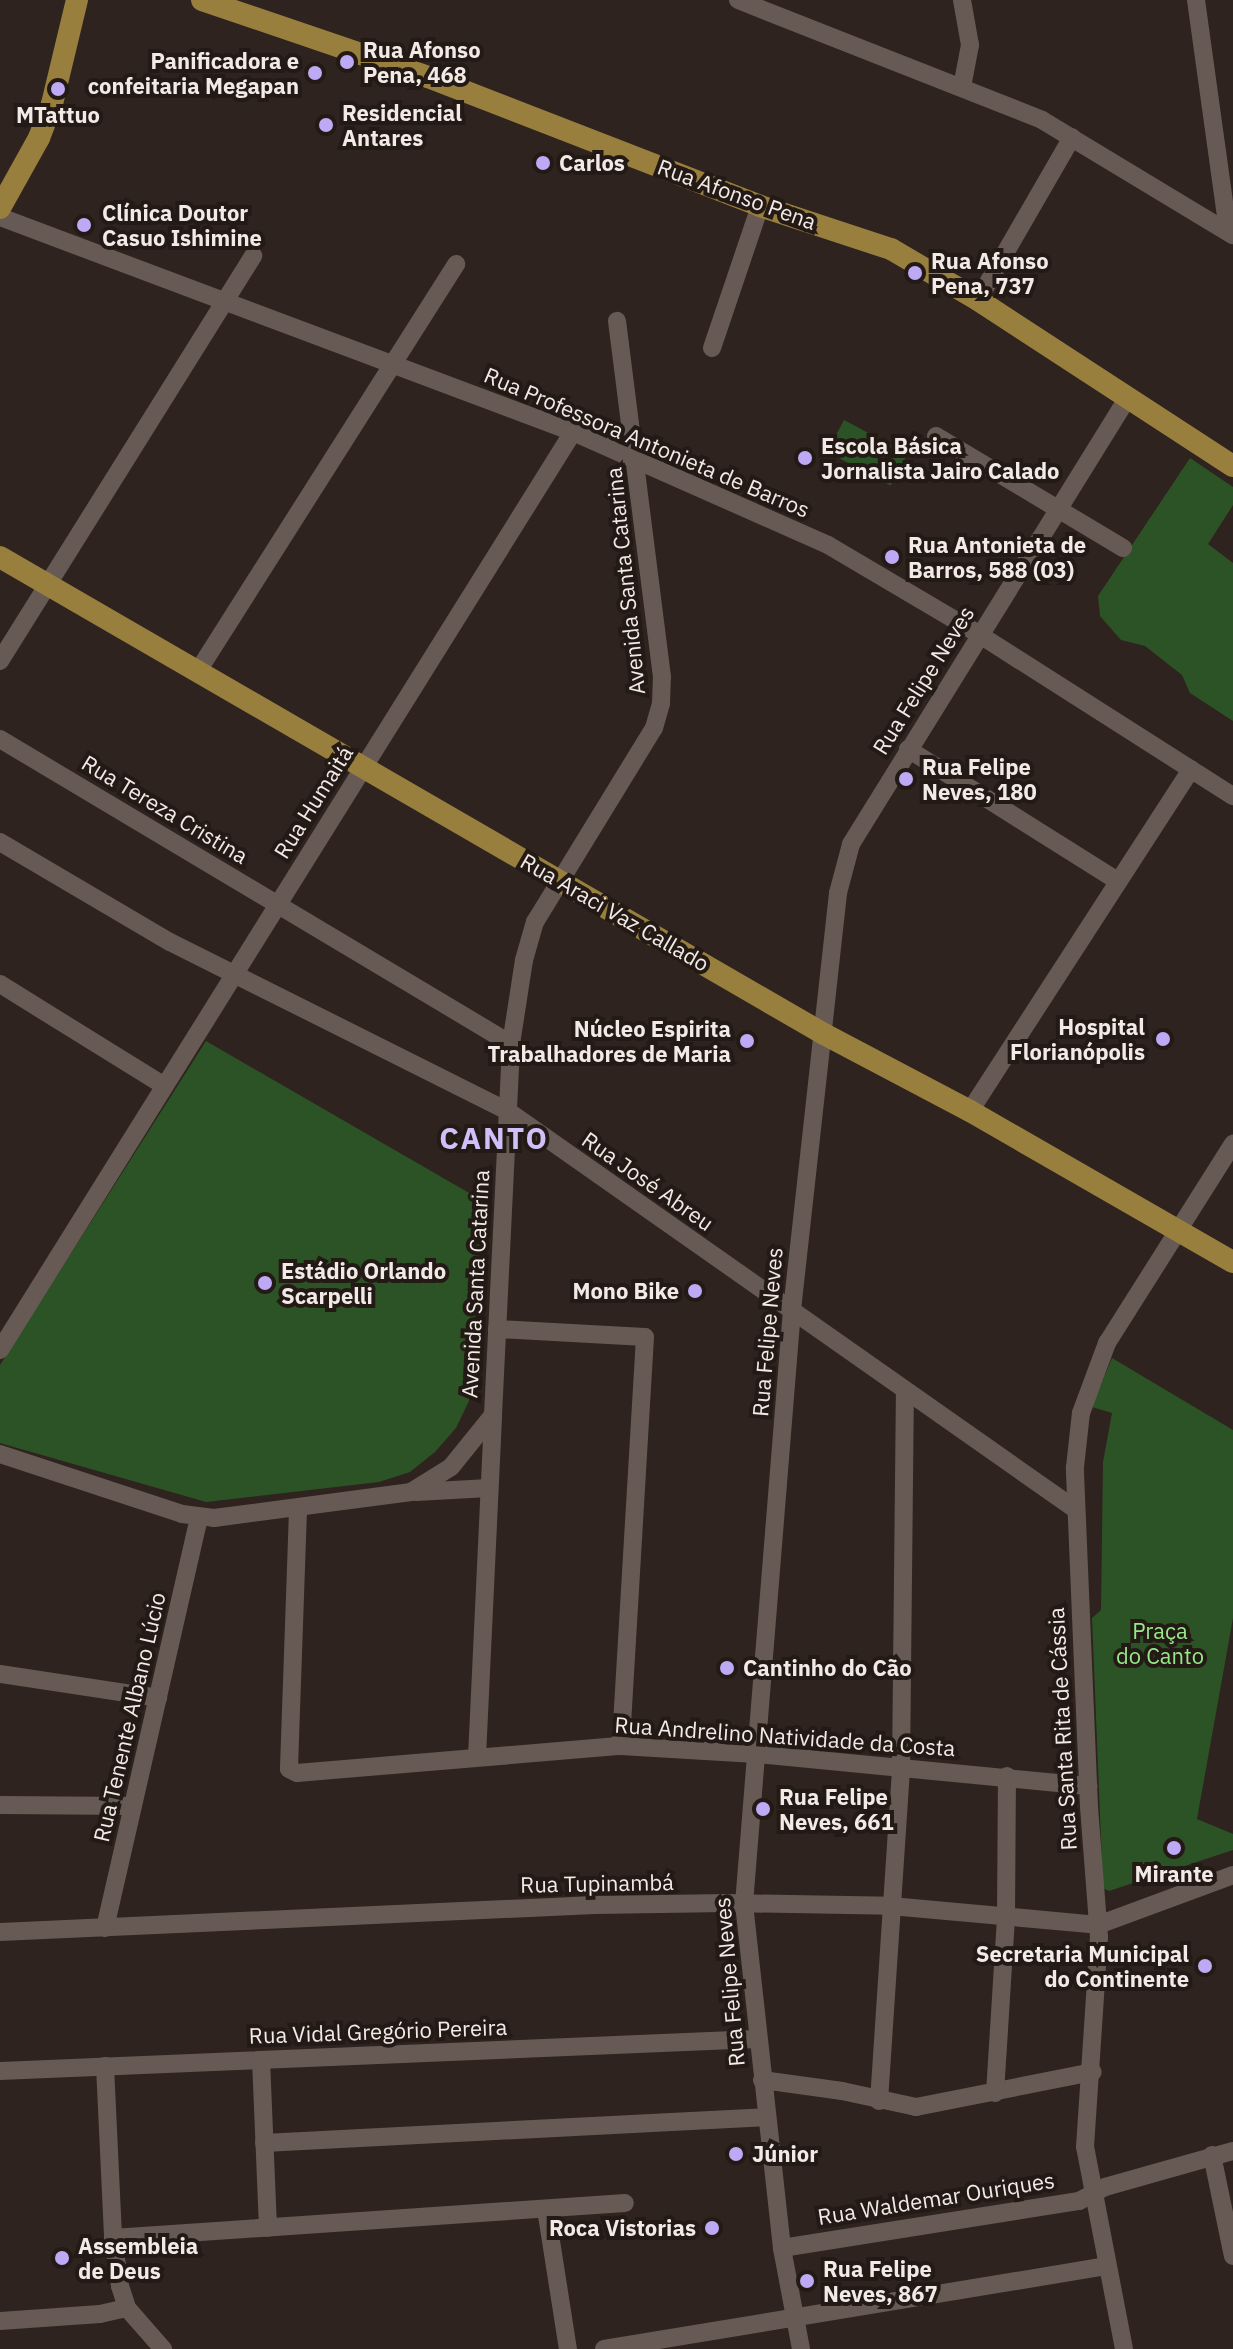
<!DOCTYPE html>
<meta charset="utf-8">
<style>
body{margin:0}
#map{position:relative;width:1233px;height:2349px;overflow:hidden;background:#2e231e;font-family:"IBM Plex Sans",sans-serif}
div>[style]{position:absolute}
.green>*{inset:0;background:#2c5325;transform-origin:0 0}
.minor>*{height:18px;margin:-9px;padding:0 9px;transform-origin:9px;border-radius:9px;background:#675a54}
.major>*{height:22px;margin:-11px;padding:0 11px;transform-origin:11px;border-radius:11px;background:#997f3e}
.dots>*{width:22px;height:22px;translate:-50% -50%;box-sizing:border-box;border:4px solid #241a15;border-radius:50%}
span{translate:-50% -50%;white-space:nowrap;text-align:center;line-height:1.15;-webkit-text-stroke:8px #241a15;paint-order:stroke}
.poi-label{font-size:22px;color:#f2eae7;font-weight:700}
.left{translate:0 -50%;text-align:left}
.right{translate:-100% -50%;text-align:right}
.street-label{font-size:22px;color:#f2eae7}
.park-label{font-size:22px;color:#96e988}
.district-label{font-size:30px;color:#cfc0f9;font-weight:700;letter-spacing:2px}
</style>
<div id="map">
<div class="green">
<div style="left:844px;top:420px;width:72px;height:36px;rotate:28deg"></div>
<div style="clip-path:polygon(1190px 458px,1233px 487px,1233px 505px,1208px 544px,1233px 563px,1233px 721px,1190px 693px,1182px 675px,1145px 646px,1121px 640px,1100px 616px,1098px 596px)"></div>
<div style="clip-path:polygon(206px 1041px,483px 1201px,469px 1401px,456px 1428px,435px 1452px,410px 1472px,379px 1482px,206px 1502px,0 1443px,0 1365px)"></div>
<div style="clip-path:polygon(1112px 1358px,1233px 1430px,1233px 1618px,1197px 1819px,1233px 1834px,1233px 1850px,1109px 1891px,1103px 1888px,1092px 1618px,1101px 1610px,1103px 1462px,1112px 1413px,1092px 1407px)"></div>
</div>
<div class="minor">
<div style="left:738px;top:0;width:327px;rotate:21.5deg"></div>
<div style="left:1042px;top:120px;width:223px;rotate:31.1deg"></div>
<div style="left:1196px;top:0;width:234px;rotate:82.1deg"></div>
<div style="left:962px;top:87px;width:43px;rotate:-79.2deg"></div>
<div style="left:970px;top:45px;width:46px;rotate:-100.1deg"></div>
<div style="left:0;top:217px;width:612px;rotate:20.57deg"></div>
<div style="left:573px;top:432px;width:279px;rotate:23.9deg"></div>
<div style="left:828px;top:545px;width:177px;rotate:30.6deg"></div>
<div style="left:980px;top:635px;width:300px;rotate:32.5deg"></div>
<div style="left:978px;top:300px;width:188px;rotate:-60deg"></div>
<div style="left:712px;top:348px;width:150px;rotate:-71.3deg"></div>
<div style="left:936px;top:436px;width:218px;rotate:30.9deg"></div>
<div style="left:0;top:661px;width:478px;rotate:-58deg"></div>
<div style="left:198px;top:671px;width:482px;rotate:-57.6deg"></div>
<div style="left:0;top:739px;width:595px;rotate:30.83deg"></div>
<div style="left:908px;top:749px;width:248px;rotate:32.2deg"></div>
<div style="left:0;top:842px;width:197px;rotate:30.5deg"></div>
<div style="left:170px;top:942px;width:378px;rotate:26.6deg"></div>
<div style="left:508px;top:1111px;width:693px;rotate:35.07deg"></div>
<div style="left:0;top:984px;width:192px;rotate:31.8deg"></div>
<div style="left:970px;top:1111px;width:407px;rotate:-57.1deg"></div>
<div style="left:497px;top:1329px;width:148px;rotate:3.1deg"></div>
<div style="left:645px;top:1337px;width:410px;rotate:93.4deg"></div>
<div style="left:0;top:1350px;width:1082px;rotate:-58.03deg"></div>
<div style="left:0;top:1454px;width:192px;rotate:18.2deg"></div>
<div style="left:182px;top:1514px;width:32px;rotate:7deg"></div>
<div style="left:214px;top:1518px;width:199px;rotate:-7.5deg"></div>
<div style="left:411px;top:1492px;width:47px;rotate:-32deg"></div>
<div style="left:451px;top:1467px;width:67px;rotate:-51.1deg"></div>
<div style="left:493px;top:1415px;width:371px;rotate:-87.2deg"></div>
<div style="left:511px;top:1044px;width:85px;rotate:-81.2deg"></div>
<div style="left:524px;top:960px;width:40px;rotate:-74deg"></div>
<div style="left:535px;top:922px;width:228px;rotate:-58.5deg"></div>
<div style="left:654px;top:728px;width:26px;rotate:-74deg"></div>
<div style="left:661px;top:703px;width:26px;rotate:-88deg"></div>
<div style="left:662px;top:677px;width:359px;rotate:-97.2deg"></div>
<div style="left:416px;top:1492px;width:73px;rotate:-3.1deg"></div>
<div style="left:298px;top:1510px;width:259px;rotate:92deg"></div>
<div style="left:289px;top:1769px;width:9px;rotate:27deg"></div>
<div style="left:297px;top:1773px;width:325px;rotate:-4.8deg"></div>
<div style="left:621px;top:1746px;width:135px;rotate:3.4deg"></div>
<div style="left:756px;top:1754px;width:334px;rotate:5.5deg"></div>
<div style="left:0;top:1674px;width:160px;rotate:8.6deg"></div>
<div style="left:477px;top:1757px;width:341px;rotate:-87.3deg"></div>
<div style="left:0;top:1805px;width:133px;rotate:0.4deg"></div>
<div style="left:105px;top:1928px;width:421px;rotate:-77.1deg"></div>
<div style="left:0;top:1932px;width:595px;rotate:-2.6deg"></div>
<div style="left:594px;top:1905px;width:133px;rotate:-0.9deg"></div>
<div style="left:727px;top:1903px;width:164px;rotate:1deg"></div>
<div style="left:891px;top:1906px;width:208px;rotate:5.2deg"></div>
<div style="left:1098px;top:1925px;width:144px;rotate:-20.3deg"></div>
<div style="left:261px;top:2060px;width:168px;rotate:87.6deg"></div>
<div style="left:105px;top:2066px;width:172px;rotate:87.3deg"></div>
<div style="left:113px;top:2238px;width:49px;rotate:81.7deg"></div>
<div style="left:120px;top:2286px;width:23px;rotate:72deg"></div>
<div style="left:127px;top:2308px;width:55px;rotate:48.7deg"></div>
<div style="left:0;top:2071px;width:758px;rotate:-2.42deg"></div>
<div style="left:762px;top:2080px;width:81px;rotate:7.8deg"></div>
<div style="left:842px;top:2091px;width:76px;rotate:12.2deg"></div>
<div style="left:916px;top:2107px;width:180px;rotate:-11.2deg"></div>
<div style="left:995px;top:2093px;width:177px;rotate:-86.4deg"></div>
<div style="left:1006px;top:1916px;width:140px;rotate:-89.6deg"></div>
<div style="left:879px;top:2101px;width:335px;rotate:-86.2deg"></div>
<div style="left:901px;top:1767px;width:377px;rotate:-89.4deg"></div>
<div style="left:264px;top:2143px;width:503px;rotate:-2.96deg"></div>
<div style="left:1212px;top:2155px;width:103px;rotate:78.3deg"></div>
<div style="left:546px;top:2209px;width:142px;rotate:81.1deg"></div>
<div style="left:113px;top:2238px;width:513px;rotate:-3.91deg"></div>
<div style="left:782px;top:2248px;width:301px;rotate:-9deg"></div>
<div style="left:1079px;top:2201px;width:30px;rotate:-28deg"></div>
<div style="left:1105px;top:2187px;width:133px;rotate:-15.7deg"></div>
<div style="left:0;top:2321px;width:100px;rotate:-4deg"></div>
<div style="left:100px;top:2314px;width:28px;rotate:-13deg"></div>
<div style="left:604px;top:2349px;width:510px;rotate:-9.37deg"></div>
<div style="left:801px;top:2349px;width:103px;rotate:-100.7deg"></div>
<div style="left:782px;top:2248px;width:346px;rotate:-96.3deg"></div>
<div style="left:744px;top:1904px;width:596px;rotate:-85.38deg"></div>
<div style="left:792px;top:1310px;width:420px;rotate:-83.7deg"></div>
<div style="left:838px;top:893px;width:51px;rotate:-75.1deg"></div>
<div style="left:851px;top:844px;width:526px;rotate:-58.21deg"></div>
<div style="left:1124px;top:2349px;width:206px;rotate:-100.9deg"></div>
<div style="left:1085px;top:2147px;width:210px;rotate:-86.2deg"></div>
<div style="left:1099px;top:1937px;width:130px;rotate:-94.4deg"></div>
<div style="left:1089px;top:1807px;width:340px;rotate:-92.4deg"></div>
<div style="left:1075px;top:1467px;width:54px;rotate:-83.7deg"></div>
<div style="left:1081px;top:1413px;width:75px;rotate:-69.6deg"></div>
<div style="left:1107px;top:1343px;width:236px;rotate:-57.7deg"></div>
</div>
<div class="major">
<div style="left:202px;top:0;width:239px;rotate:18.8deg"></div>
<div style="left:428px;top:77px;width:356px;rotate:21.2deg"></div>
<div style="left:760px;top:206px;width:138px;rotate:18.2deg"></div>
<div style="left:891px;top:249px;width:101px;rotate:30.4deg"></div>
<div style="left:978px;top:300px;width:304px;rotate:33.1deg"></div>
<div style="left:0;top:208px;width:80px;rotate:-60.9deg"></div>
<div style="left:39px;top:138px;width:36px;rotate:-69deg"></div>
<div style="left:52px;top:104px;width:107px;rotate:-76.5deg"></div>
<div style="left:0;top:557px;width:952px;rotate:30.07deg"></div>
<div style="left:824px;top:1034px;width:165px;rotate:27.8deg"></div>
<div style="left:970px;top:1111px;width:303px;rotate:29.9deg"></div>
</div>
<div class="dots">
<div style="left:347px;top:62px;background:#bea9f4"></div>
<div style="left:315px;top:73px;background:#bea9f4"></div>
<div style="left:58px;top:89px;background:#bea9f4"></div>
<div style="left:326px;top:125px;background:#bea9f4"></div>
<div style="left:543px;top:163px;background:#bea9f4"></div>
<div style="left:84px;top:225px;background:#bea9f4"></div>
<div style="left:915px;top:273px;background:#bea9f4"></div>
<div style="left:805px;top:458px;background:#bea9f4"></div>
<div style="left:892px;top:557px;background:#bea9f4"></div>
<div style="left:906px;top:779px;background:#bea9f4"></div>
<div style="left:1163px;top:1039px;background:#bea9f4"></div>
<div style="left:747px;top:1041px;background:#bea9f4"></div>
<div style="left:265px;top:1283px;background:#bea9f4"></div>
<div style="left:695px;top:1291px;background:#bea9f4"></div>
<div style="left:727px;top:1668px;background:#bea9f4"></div>
<div style="left:763px;top:1809px;background:#bea9f4"></div>
<div style="left:1174px;top:1848px;background:#bea9f4"></div>
<div style="left:1205px;top:1966px;background:#bea9f4"></div>
<div style="left:736px;top:2154px;background:#bea9f4"></div>
<div style="left:712px;top:2228px;background:#bea9f4"></div>
<div style="left:62px;top:2258px;background:#bea9f4"></div>
<div style="left:807px;top:2281px;background:#bea9f4"></div>
</div>
<div class="poi-label">
<span class="left" style="left:363px;top:62px">Rua Afonso<br>Pena, 468</span>
<span class="right" style="left:299px;top:73px">Panificadora e<br>confeitaria Megapan</span>
<span class="left" style="left:342px;top:125px">Residencial<br>Antares</span>
<span style="left:58px;top:115px">MTattuo</span>
<span class="left" style="left:559px;top:163px">Carlos</span>
<span class="left" style="left:102px;top:225px">Clínica Doutor<br>Casuo Ishimine</span>
<span class="left" style="left:931px;top:273px">Rua Afonso<br>Pena, 737</span>
<span class="left" style="left:821px;top:458px">Escola Básica<br>Jornalista Jairo Calado</span>
<span class="left" style="left:908px;top:557px">Rua Antonieta de<br>Barros, 588 (03)</span>
<span class="left" style="left:922px;top:779px">Rua Felipe<br>Neves, 180</span>
<span class="right" style="left:1145px;top:1039px">Hospital<br>Florianópolis</span>
<span class="right" style="left:731px;top:1041px">Núcleo Espirita<br>Trabalhadores de Maria</span>
<span class="left" style="left:281px;top:1283px">Estádio Orlando<br>Scarpelli</span>
<span class="right" style="left:679px;top:1291px">Mono Bike</span>
<span class="left" style="left:743px;top:1668px">Cantinho do Cão</span>
<span class="left" style="left:779px;top:1809px">Rua Felipe<br>Neves, 661</span>
<span style="left:1174px;top:1874px">Mirante</span>
<span class="right" style="left:1189px;top:1966px">Secretaria Municipal<br>do Continente</span>
<span class="left" style="left:752px;top:2154px">Júnior</span>
<span class="right" style="left:696px;top:2228px">Roca Vistorias</span>
<span class="left" style="left:78px;top:2258px">Assembleia<br>de Deus</span>
<span class="left" style="left:823px;top:2281px">Rua Felipe<br>Neves, 867</span>
</div>
<div class="street-label">
<span style="left:737px;top:194px;rotate:20deg">Rua Afonso Pena</span>
<span style="left:647px;top:442px;rotate:23deg">Rua Professora Antonieta de Barros</span>
<span style="left:625px;top:581px;rotate:-96deg">Avenida Santa Catarina</span>
<span style="left:923px;top:680px;rotate:-58deg">Rua Felipe Neves</span>
<span style="left:313px;top:802px;rotate:-58deg">Rua Humaitá</span>
<span style="left:165px;top:809px;rotate:31deg">Rua Tereza Cristina</span>
<span style="left:615px;top:912px;rotate:30deg">Rua Araci Vaz Callado</span>
<span style="left:648px;top:1181px;rotate:35deg">Rua José Abreu</span>
<span style="left:475px;top:1284px;rotate:-87deg">Avenida Santa Catarina</span>
<span style="left:767px;top:1332px;rotate:-85deg">Rua Felipe Neves</span>
<span style="left:129px;top:1717px;rotate:-77deg">Rua Tenente Albano Lúcio</span>
<span style="left:1062px;top:1729px;rotate:-93deg">Rua Santa Rita de Cássia</span>
<span style="left:785px;top:1736px;rotate:4deg">Rua Andrelino Natividade da Costa</span>
<span style="left:597px;top:1883px;rotate:-1deg">Rua Tupinambá</span>
<span style="left:729px;top:1982px;rotate:-95deg">Rua Felipe Neves</span>
<span style="left:378px;top:2031px;rotate:-2deg">Rua Vidal Gregório Pereira</span>
<span style="left:936px;top:2198px;rotate:-9deg">Rua Waldemar Ouriques</span>
</div>
<div class="park-label">
<span style="left:1160px;top:1643px">Praça<br>do Canto</span>
</div>
<div class="district-label">
<span style="left:494px;top:1138px">CANTO</span>
</div>
</div>
